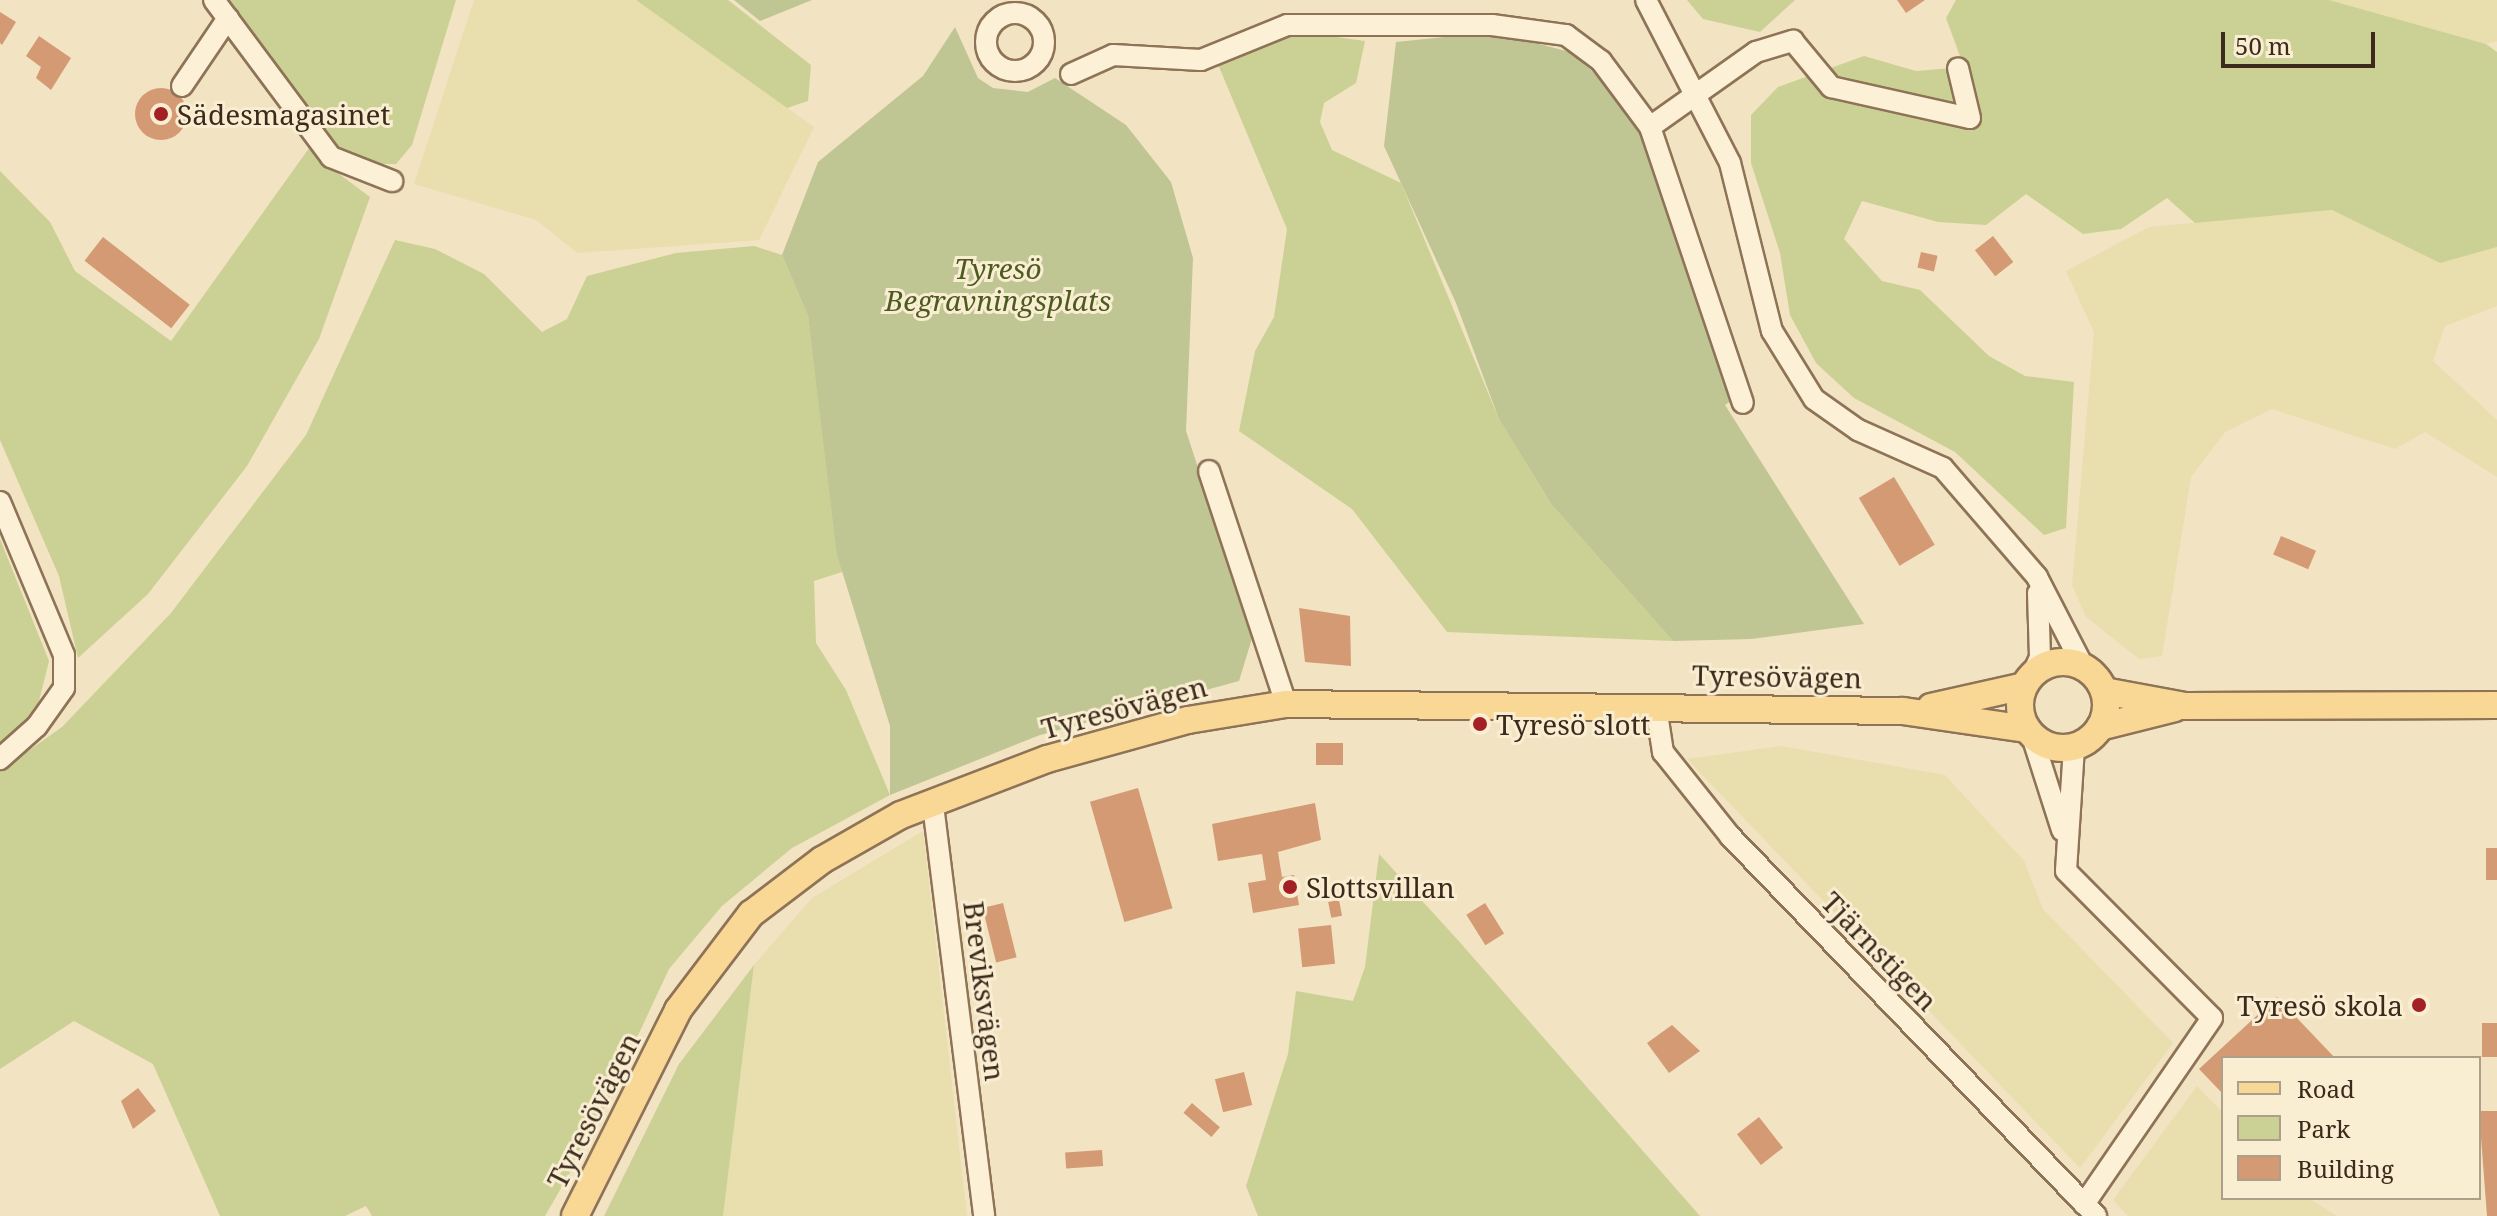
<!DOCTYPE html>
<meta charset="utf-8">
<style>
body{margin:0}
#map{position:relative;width:2497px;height:1216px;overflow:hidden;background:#f2e3c2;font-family:"Noto Serif",serif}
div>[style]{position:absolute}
.farmland>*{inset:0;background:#e9deae}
.green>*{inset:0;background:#cbd194}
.cemetery>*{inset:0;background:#c0c594}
.building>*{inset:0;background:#d49a74;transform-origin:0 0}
.round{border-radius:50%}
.roads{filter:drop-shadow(2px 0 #8e7357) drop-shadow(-2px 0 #8e7357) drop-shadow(0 2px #8e7357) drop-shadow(0 -2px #8e7357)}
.minor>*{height:20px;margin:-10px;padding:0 10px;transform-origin:10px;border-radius:10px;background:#fcf0d6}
.minor>.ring{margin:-10px;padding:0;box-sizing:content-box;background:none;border:20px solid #fcf0d6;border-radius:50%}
.major>*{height:26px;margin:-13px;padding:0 13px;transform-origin:13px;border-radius:13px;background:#f9d896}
.major>.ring{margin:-13px;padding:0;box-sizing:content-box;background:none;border:26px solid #f9d896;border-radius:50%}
.dots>*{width:22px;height:22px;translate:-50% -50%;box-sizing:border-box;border:4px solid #f9edd2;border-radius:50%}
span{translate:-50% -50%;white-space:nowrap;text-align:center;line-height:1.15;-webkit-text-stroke:6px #f9edd2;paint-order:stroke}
.poi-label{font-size:28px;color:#3c2b1d}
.left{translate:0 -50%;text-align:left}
.right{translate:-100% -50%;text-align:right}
.park-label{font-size:28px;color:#4d5b21;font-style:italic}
.street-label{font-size:28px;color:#3c2b1d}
.legend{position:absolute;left:2221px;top:1056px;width:260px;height:144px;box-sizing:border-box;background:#f9edd2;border:2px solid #ad9f8a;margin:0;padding:10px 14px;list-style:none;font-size:24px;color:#3c2b1d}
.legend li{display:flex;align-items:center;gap:16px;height:40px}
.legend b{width:40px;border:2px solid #ad9f8a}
.scale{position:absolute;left:2221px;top:32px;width:154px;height:36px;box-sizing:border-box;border:4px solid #3c2b1d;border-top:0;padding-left:10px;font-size:24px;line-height:28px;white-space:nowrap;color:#3c2b1d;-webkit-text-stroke:6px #f9edd2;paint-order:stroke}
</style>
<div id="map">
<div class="farmland">
<div style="clip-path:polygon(474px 0,636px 0,814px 127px,759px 240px,577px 253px,536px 220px,414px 184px)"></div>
<div style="clip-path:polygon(2329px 0,2497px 0,2497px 41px,2486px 44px)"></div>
<div style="clip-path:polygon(2332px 210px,2440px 263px,2497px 247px,2497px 306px,2445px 326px,2433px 361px,2497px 420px,2497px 477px,2425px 432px,2395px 449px,2272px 409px,2225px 432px,2191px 477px,2162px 656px,2139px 659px,2086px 617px,2072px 585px,2094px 332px,2066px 271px,2149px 227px)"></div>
<div style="clip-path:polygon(1781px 746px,1945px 775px,2024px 861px,2043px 909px,2173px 1043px,2080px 1168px,1687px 759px)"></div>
<div style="clip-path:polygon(923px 831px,967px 1216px,723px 1216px,754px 965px,812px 898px)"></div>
<div style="clip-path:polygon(2197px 1086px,2223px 1113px,2223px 1198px,2308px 1198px,2337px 1216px,2128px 1216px,2113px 1200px)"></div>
</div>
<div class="green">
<div style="clip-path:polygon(223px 0,456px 0,412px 145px,396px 164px,373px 164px,334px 148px)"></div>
<div style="clip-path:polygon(636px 0,728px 0,811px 65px,808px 101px,787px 108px)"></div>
<div style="clip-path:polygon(1687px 0,1795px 0,1760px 32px,1703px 19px)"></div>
<div style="clip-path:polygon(1956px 0,2329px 0,2486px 44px,2497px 52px,2497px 247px,2440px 263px,2332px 210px,2195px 223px,2167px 198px,2121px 229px,2083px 234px,2026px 194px,1986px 225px,1938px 222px,1862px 201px,1844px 239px,1882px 281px,1920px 290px,1989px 356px,2025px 376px,2074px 382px,2066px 528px,2044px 535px,1955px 452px,1854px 398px,1816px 363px,1790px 315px,1780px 253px,1751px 163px,1751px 115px,1778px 87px,1864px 56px,1916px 71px,1964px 67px,1946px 18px)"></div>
<div style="clip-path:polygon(1314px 34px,1365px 41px,1356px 83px,1324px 103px,1320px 122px,1332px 150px,1401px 183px,1499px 419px,1551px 504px,1673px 641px,1447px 632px,1352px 509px,1239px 431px,1255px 351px,1274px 317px,1287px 229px,1217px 62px,1285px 36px)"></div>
<div style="clip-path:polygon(312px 144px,327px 165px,370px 197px,319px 339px,247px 466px,148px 594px,78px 658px,59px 576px,0 440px,0 171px,50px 222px,75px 271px,171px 341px)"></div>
<div style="clip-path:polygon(395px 240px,435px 249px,484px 274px,542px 332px,567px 319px,587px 276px,676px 253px,754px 246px,782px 255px,808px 316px,842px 572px,814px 581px,816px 643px,846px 690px,890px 795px,792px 848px,722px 906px,669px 969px,591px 1136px,545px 1216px,372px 1216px,366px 1206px,345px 1216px,220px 1216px,153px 1064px,74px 1021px,0 1069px,0 771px,62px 727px,171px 613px,306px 435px)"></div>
<div style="clip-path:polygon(0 539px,49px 661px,34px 721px,0 747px)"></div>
<div style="clip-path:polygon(1379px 854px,1457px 939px,1700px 1216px,1258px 1216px,1246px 1186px,1288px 1054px,1296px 991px,1353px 1001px,1365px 967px)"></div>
<div style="clip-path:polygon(754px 965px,723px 1216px,604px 1216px,679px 1064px)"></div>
</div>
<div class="cemetery">
<div style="clip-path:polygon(734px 0,812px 0,760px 21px)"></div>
<div style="clip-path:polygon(955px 27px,978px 78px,993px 88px,1028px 92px,1055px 78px,1126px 125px,1171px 182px,1193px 258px,1186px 431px,1253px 635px,1239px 681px,1040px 735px,890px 795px,890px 726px,837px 555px,808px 316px,782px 255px,818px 162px,923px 76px)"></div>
<div style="clip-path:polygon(1493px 32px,1570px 52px,1599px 77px,1650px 144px,1734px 399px,1725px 405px,1864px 624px,1751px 639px,1673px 641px,1551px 504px,1499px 419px,1456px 303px,1384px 146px,1396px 42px)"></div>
</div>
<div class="building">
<div style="clip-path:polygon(1897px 0,1925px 0,1906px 13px)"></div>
<div style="clip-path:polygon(0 12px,16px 22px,2px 45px,0 43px)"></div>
<div style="clip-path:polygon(39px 36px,71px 58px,51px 90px,36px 78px,41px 67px,26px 56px)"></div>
<div class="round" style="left:135px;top:88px;width:52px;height:52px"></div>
<div style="left:1993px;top:236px;width:33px;height:23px;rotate:52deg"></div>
<div style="left:103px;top:237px;width:110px;height:30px;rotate:38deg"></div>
<div style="left:1921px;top:252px;width:17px;height:16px;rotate:13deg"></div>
<div style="left:1894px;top:477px;width:79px;height:41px;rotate:59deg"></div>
<div style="left:2281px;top:536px;width:38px;height:20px;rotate:23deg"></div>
<div style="clip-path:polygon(1299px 608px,1350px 616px,1351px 666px,1305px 662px)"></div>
<div style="left:1316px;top:743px;width:27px;height:22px"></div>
<div style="left:1138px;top:788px;width:125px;height:50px;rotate:74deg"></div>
<div style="clip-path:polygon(1315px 803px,1321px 840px,1278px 852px,1282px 877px,1294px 875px,1299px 905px,1253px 913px,1248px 883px,1266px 880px,1262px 854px,1218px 861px,1212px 824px)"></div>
<div style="left:2486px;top:848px;width:11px;height:32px"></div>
<div style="left:1339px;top:900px;width:16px;height:11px;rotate:79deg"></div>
<div style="left:1003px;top:903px;width:56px;height:21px;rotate:76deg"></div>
<div style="left:1485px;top:903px;width:36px;height:22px;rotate:58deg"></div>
<div style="left:1331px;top:925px;width:39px;height:33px;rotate:84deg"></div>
<div style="clip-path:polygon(2277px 997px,2335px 1058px,2223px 1058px,2223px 1094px,2199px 1069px)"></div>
<div style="left:2482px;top:1023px;width:15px;height:34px"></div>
<div style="clip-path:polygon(1672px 1025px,1700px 1051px,1669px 1073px,1647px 1043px)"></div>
<div style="left:1244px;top:1072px;width:34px;height:30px;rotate:76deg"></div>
<div style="clip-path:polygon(138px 1088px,156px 1111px,133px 1129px,121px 1101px)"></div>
<div style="left:1192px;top:1103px;width:37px;height:13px;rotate:41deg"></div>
<div style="clip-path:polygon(2479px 1111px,2497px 1111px,2497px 1216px,2487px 1216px)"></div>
<div style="left:1759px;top:1117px;width:39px;height:28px;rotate:52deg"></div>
<div style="left:1102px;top:1150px;width:16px;height:37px;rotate:86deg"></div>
</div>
<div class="roads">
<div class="minor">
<div style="left:214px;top:0;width:196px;rotate:53.3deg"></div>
<div style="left:331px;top:157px;width:66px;rotate:21.5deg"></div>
<div style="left:1646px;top:0;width:183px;rotate:62.7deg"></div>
<div style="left:1730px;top:163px;width:173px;rotate:76deg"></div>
<div style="left:1772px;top:331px;width:80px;rotate:58.3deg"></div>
<div style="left:1814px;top:399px;width:54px;rotate:35.2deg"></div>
<div style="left:1858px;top:430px;width:93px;rotate:24.1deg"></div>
<div style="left:1943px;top:468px;width:144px;rotate:49.2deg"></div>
<div style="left:2037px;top:577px;width:100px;rotate:62.7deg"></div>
<div class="ring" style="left:986px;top:13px;width:38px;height:38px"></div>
<div style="left:1071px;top:74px;width:46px;rotate:-24.3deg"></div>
<div style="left:1113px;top:55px;width:88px;rotate:3.3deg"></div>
<div style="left:1201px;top:60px;width:93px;rotate:-22.1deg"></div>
<div style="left:1287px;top:25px;width:205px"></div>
<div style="left:1492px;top:25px;width:75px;rotate:7.7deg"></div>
<div style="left:1566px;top:35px;width:44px;rotate:36.6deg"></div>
<div style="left:1601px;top:61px;width:82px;rotate:53.4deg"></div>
<div style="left:1650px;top:127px;width:291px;rotate:71.4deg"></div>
<div style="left:182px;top:86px;width:82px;rotate:-55.9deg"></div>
<div style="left:1650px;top:127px;width:130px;rotate:-35.3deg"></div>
<div style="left:1756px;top:52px;width:39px;rotate:-17deg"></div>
<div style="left:1793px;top:41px;width:60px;rotate:50.4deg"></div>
<div style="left:1831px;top:87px;width:142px;rotate:12.6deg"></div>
<div style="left:1970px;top:118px;width:51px;rotate:-103.5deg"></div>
<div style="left:1209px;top:471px;width:245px;rotate:71.7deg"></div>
<div style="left:0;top:502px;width:166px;rotate:67.3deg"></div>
<div style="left:64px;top:655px;width:33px;rotate:90deg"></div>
<div style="left:64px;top:688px;width:47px;rotate:125.4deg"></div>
<div style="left:37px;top:726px;width:50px;rotate:138.3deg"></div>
<div style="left:2033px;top:673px;width:17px;rotate:-66deg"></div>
<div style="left:2040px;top:657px;width:64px;rotate:-91.8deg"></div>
<div style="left:1656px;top:707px;width:46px;rotate:81.2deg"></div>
<div style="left:1663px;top:752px;width:107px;rotate:51.4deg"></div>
<div style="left:1730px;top:836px;width:528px;rotate:46.08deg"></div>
<div style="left:2032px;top:736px;width:99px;rotate:72.3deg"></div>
<div style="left:2074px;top:747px;width:124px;rotate:93.7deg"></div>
<div style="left:2066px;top:871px;width:207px;rotate:45.2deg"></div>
<div style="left:2212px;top:1018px;width:226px;rotate:124.5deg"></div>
<div style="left:933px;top:805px;width:414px;rotate:82.9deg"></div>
</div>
<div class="major">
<div class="ring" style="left:2020px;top:662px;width:60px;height:60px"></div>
<div style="left:2104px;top:691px;width:81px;rotate:10.6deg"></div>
<div style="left:2184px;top:706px;width:313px;rotate:-0.2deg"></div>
<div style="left:1931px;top:707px;width:95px;rotate:-12.7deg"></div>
<div style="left:2100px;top:727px;width:77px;rotate:-14.2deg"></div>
<div style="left:575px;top:1216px;width:230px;rotate:-63.4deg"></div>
<div style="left:678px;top:1010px;width:121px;rotate:-52.8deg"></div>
<div style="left:751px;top:914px;width:89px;rotate:-37.3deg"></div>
<div style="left:822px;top:860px;width:91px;rotate:-29.7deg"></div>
<div style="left:901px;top:815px;width:156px;rotate:-21deg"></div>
<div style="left:1047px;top:759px;width:146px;rotate:-15.5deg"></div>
<div style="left:1188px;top:720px;width:99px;rotate:-9.3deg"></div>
<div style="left:1286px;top:704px;width:617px;rotate:0.65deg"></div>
<div style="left:1903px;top:711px;width:125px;rotate:8.3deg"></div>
</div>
</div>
<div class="dots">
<div style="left:161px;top:114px;background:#a32124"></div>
<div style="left:1480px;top:724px;background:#a32124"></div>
<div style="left:1290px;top:887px;background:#a32124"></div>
<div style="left:2419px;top:1005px;background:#a32124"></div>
</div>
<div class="poi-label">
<span class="left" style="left:177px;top:114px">Sädesmagasinet</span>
<span class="left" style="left:1496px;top:724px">Tyresö slott</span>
<span class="left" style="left:1306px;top:887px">Slottsvillan</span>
<span class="right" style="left:2403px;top:1005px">Tyresö skola</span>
</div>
<div class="park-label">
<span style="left:998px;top:284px">Tyresö<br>Begravningsplats</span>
</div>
<div class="street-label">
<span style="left:1777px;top:676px;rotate:1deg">Tyresövägen</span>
<span style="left:1124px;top:707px;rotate:-15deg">Tyresövägen</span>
<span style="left:1880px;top:951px;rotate:46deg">Tjärnstigen</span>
<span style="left:985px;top:991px;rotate:83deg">Breviksvägen</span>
<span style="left:593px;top:1110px;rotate:-63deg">Tyresövägen</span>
</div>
<ul class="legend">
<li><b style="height:10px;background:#f9d896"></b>Road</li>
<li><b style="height:22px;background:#cbd194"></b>Park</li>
<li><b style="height:22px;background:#d49a74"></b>Building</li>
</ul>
<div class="scale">50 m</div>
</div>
